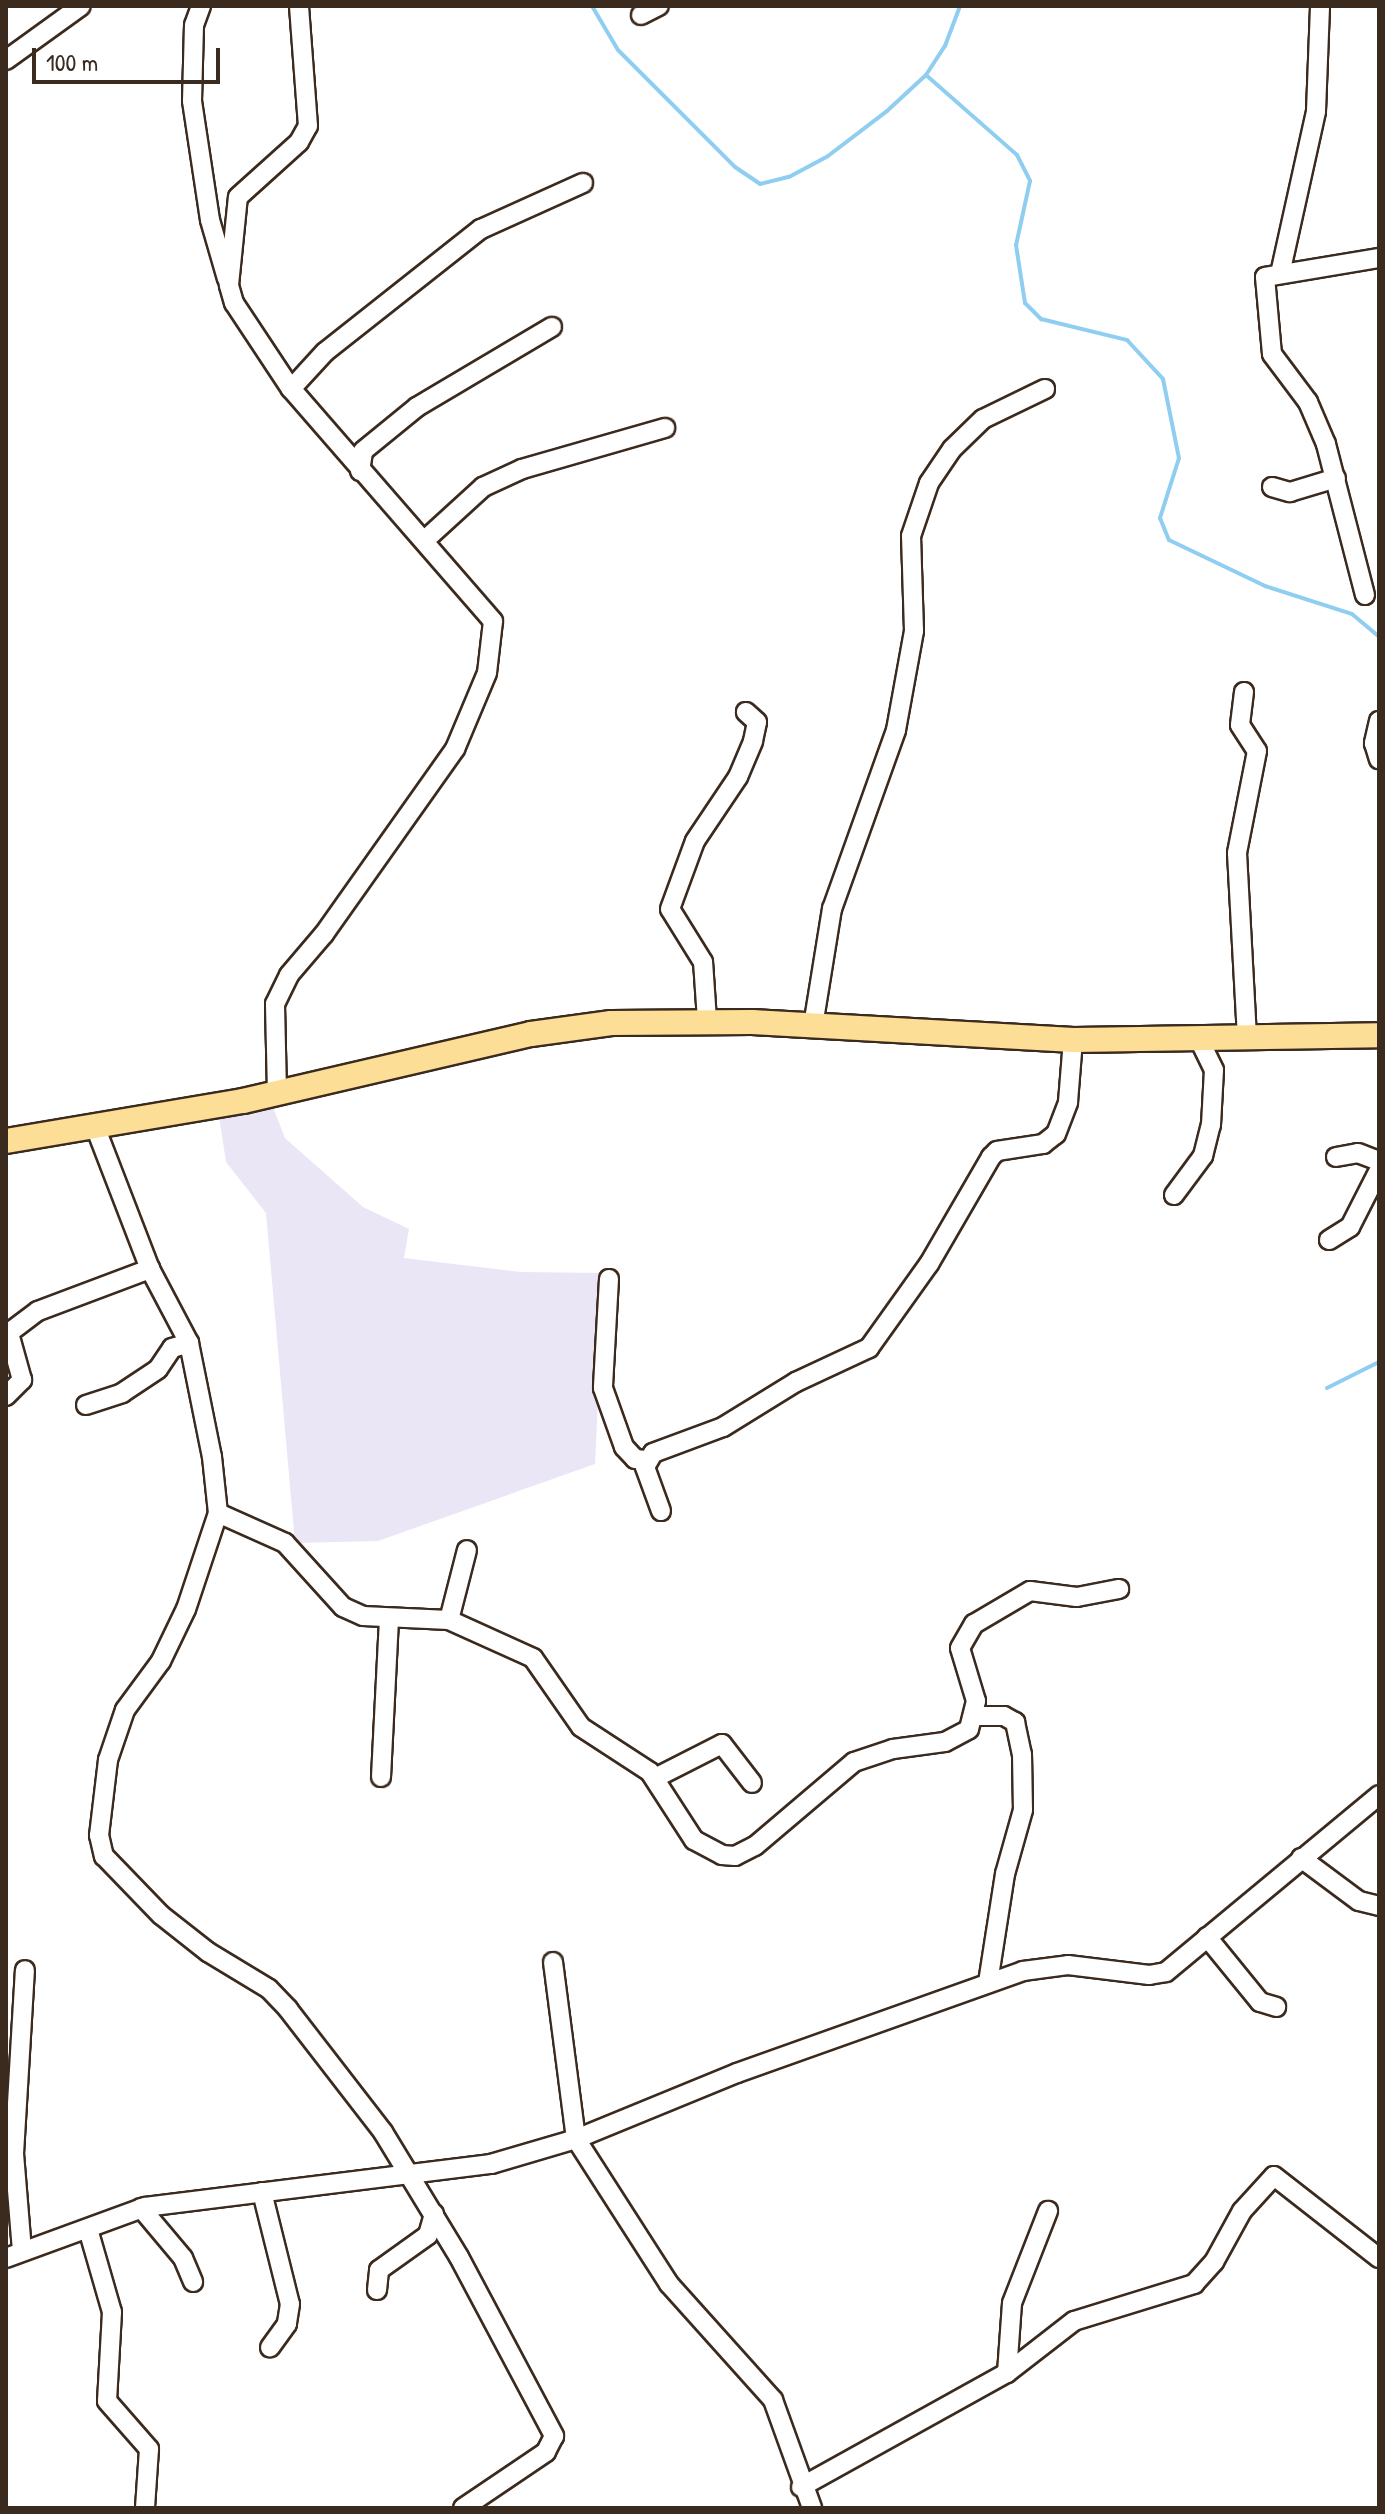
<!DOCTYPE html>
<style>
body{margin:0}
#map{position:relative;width:1385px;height:2514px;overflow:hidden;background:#fff;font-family:"Patrick Hand",sans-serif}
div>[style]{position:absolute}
.built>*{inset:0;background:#ebe6f5}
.stream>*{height:4px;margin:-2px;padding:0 2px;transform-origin:2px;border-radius:2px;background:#90cef1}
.roads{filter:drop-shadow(2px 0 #3b2a1e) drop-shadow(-2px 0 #3b2a1e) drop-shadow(0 2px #3b2a1e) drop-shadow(0 -2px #3b2a1e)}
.minor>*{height:18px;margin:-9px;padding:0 9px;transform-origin:9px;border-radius:9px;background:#fff}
.major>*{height:24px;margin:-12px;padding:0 12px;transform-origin:12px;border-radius:12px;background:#fcde96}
span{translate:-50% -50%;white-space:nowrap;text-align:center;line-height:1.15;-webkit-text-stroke:7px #fff;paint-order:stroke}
.frame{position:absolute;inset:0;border:8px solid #3b2a1e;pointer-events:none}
.scale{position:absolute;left:32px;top:48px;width:188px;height:36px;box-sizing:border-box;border:4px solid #3b2a1e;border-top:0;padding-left:10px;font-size:24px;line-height:28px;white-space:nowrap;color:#3b2a1e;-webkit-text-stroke:6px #fff;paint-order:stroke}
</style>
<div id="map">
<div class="built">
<div style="clip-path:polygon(273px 1107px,285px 1138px,363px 1207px,409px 1229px,404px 1258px,521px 1272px,604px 1273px,595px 1464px,378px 1541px,295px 1543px,266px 1213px,226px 1162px,219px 1116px)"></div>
</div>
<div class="stream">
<div style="left:592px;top:6px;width:51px;rotate:59.4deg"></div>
<div style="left:618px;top:50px;width:165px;rotate:45deg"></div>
<div style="left:735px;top:167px;width:30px;rotate:34deg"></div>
<div style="left:760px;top:184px;width:30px;rotate:-14deg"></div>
<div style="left:789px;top:177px;width:44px;rotate:-28.3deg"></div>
<div style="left:828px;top:156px;width:74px;rotate:-37.3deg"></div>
<div style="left:887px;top:111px;width:53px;rotate:-42.7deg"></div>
<div style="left:926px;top:75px;width:35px;rotate:-57deg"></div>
<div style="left:945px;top:46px;width:43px;rotate:-69.4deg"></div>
<div style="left:926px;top:75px;width:121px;rotate:41.3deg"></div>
<div style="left:1017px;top:155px;width:29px;rotate:63deg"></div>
<div style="left:1030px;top:181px;width:66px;rotate:102.3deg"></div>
<div style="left:1016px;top:245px;width:59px;rotate:81.2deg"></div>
<div style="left:1025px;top:303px;width:23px;rotate:45deg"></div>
<div style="left:1041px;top:319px;width:89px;rotate:13.7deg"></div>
<div style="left:1127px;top:340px;width:53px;rotate:47.3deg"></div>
<div style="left:1163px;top:379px;width:81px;rotate:78.6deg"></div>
<div style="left:1179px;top:458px;width:63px;rotate:107.6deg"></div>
<div style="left:1160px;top:518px;width:24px;rotate:68deg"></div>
<div style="left:1169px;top:540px;width:106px;rotate:25.6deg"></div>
<div style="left:1265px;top:586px;width:91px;rotate:17.8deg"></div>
<div style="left:1352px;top:614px;width:35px;rotate:40deg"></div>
<div style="left:1327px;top:1388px;width:58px;rotate:-26.6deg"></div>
</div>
<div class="roads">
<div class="minor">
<div style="left:201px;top:6px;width:20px;rotate:110deg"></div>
<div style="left:194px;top:25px;width:76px;rotate:91.5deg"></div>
<div style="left:192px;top:101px;width:120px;rotate:81.4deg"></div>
<div style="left:210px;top:220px;width:61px;rotate:73.9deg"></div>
<div style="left:641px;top:15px;width:20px;rotate:-27deg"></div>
<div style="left:6px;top:60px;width:92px;rotate:-35.8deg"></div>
<div style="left:1280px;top:274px;width:167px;rotate:-77.5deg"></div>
<div style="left:1316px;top:111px;width:105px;rotate:-87.8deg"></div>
<div style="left:291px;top:389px;width:50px;rotate:-47.4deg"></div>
<div style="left:325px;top:352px;width:199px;rotate:-38.3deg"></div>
<div style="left:481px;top:229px;width:112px;rotate:-24.3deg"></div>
<div style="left:360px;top:471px;width:20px;rotate:-81deg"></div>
<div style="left:363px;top:451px;width:70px;rotate:-39.2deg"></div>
<div style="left:417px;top:407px;width:157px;rotate:-30.7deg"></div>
<div style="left:1272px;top:487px;width:19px;rotate:16deg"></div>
<div style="left:1290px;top:492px;width:48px;rotate:-16.9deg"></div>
<div style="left:425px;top:540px;width:79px;rotate:-42.4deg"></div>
<div style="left:483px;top:487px;width:43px;rotate:-24.8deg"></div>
<div style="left:522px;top:469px;width:149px;rotate:-16deg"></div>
<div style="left:1365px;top:595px;width:156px;rotate:-104.5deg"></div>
<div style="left:1326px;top:444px;width:46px;rotate:-113.2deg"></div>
<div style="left:1308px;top:402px;width:60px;rotate:-126.9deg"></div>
<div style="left:1272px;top:354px;width:77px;rotate:-95.2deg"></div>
<div style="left:1265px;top:277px;width:116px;rotate:-9.5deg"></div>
<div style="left:1244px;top:692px;width:33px;rotate:97deg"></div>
<div style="left:1240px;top:725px;width:31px;rotate:57deg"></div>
<div style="left:1257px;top:751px;width:104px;rotate:101.1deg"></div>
<div style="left:1237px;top:853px;width:183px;rotate:86.9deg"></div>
<div style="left:1379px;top:721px;width:23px;rotate:103deg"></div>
<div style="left:1374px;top:743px;width:17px;rotate:73deg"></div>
<div style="left:707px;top:1020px;width:58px;rotate:-93.9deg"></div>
<div style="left:703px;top:962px;width:62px;rotate:-121.9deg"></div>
<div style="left:670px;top:909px;width:72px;rotate:-69.8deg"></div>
<div style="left:695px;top:841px;width:77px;rotate:-56.1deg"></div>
<div style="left:738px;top:777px;width:39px;rotate:-67deg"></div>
<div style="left:753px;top:741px;width:19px;rotate:-78deg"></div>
<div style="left:757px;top:722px;width:15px;rotate:-138deg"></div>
<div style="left:813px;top:1026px;width:119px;rotate:-80.8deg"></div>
<div style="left:832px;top:909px;width:190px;rotate:-70.3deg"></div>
<div style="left:896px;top:730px;width:101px;rotate:-79.7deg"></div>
<div style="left:914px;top:631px;width:95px;rotate:-91.8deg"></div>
<div style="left:911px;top:536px;width:56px;rotate:-71.2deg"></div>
<div style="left:929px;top:483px;width:41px;rotate:-55.9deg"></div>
<div style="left:952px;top:449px;width:43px;rotate:-44.1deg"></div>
<div style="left:983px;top:419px;width:69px;rotate:-25.8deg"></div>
<div style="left:277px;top:1093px;width:89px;rotate:-91.3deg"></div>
<div style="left:275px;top:1004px;width:32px;rotate:-64deg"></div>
<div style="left:289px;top:975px;width:54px;rotate:-49.5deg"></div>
<div style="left:324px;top:934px;width:227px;rotate:-54.7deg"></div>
<div style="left:455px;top:749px;width:82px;rotate:-67.2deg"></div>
<div style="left:487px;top:673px;width:52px;rotate:-83.4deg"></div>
<div style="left:493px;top:621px;width:308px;rotate:-131deg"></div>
<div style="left:291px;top:389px;width:103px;rotate:-123.5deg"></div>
<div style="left:234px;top:303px;width:19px;rotate:-106deg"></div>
<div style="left:229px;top:285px;width:88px;rotate:-84.2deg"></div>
<div style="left:238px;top:197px;width:82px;rotate:-42deg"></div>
<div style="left:299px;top:142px;width:18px;rotate:-61deg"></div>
<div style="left:308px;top:126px;width:120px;rotate:-94.3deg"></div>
<div style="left:96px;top:1129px;width:150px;rotate:68.9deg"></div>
<div style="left:150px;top:1269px;width:84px;rotate:62.2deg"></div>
<div style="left:189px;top:1343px;width:116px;rotate:78.6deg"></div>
<div style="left:212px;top:1457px;width:56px;rotate:83.9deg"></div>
<div style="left:218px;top:1513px;width:101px;rotate:108.4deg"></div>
<div style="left:186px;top:1609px;width:58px;rotate:115.7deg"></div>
<div style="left:161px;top:1661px;width:61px;rotate:126.3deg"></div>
<div style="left:125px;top:1710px;width:53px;rotate:108.8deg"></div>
<div style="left:108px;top:1760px;width:76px;rotate:96.8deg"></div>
<div style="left:99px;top:1835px;width:22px;rotate:77deg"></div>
<div style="left:104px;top:1856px;width:82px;rotate:46deg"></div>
<div style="left:161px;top:1915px;width:60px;rotate:38.2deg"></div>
<div style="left:208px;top:1952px;width:71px;rotate:31.2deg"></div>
<div style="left:269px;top:1989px;width:28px;rotate:46deg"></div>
<div style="left:288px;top:2009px;width:155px;rotate:52.3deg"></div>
<div style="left:383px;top:2132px;width:146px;rotate:58.7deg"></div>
<div style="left:459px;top:2257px;width:203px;rotate:62deg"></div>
<div style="left:554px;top:2436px;width:18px;rotate:117deg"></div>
<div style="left:546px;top:2452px;width:100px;rotate:146deg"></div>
<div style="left:1336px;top:1157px;width:22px;rotate:-10deg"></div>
<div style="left:1358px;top:1153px;width:22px;rotate:21deg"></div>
<div style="left:1174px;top:1195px;width:49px;rotate:-53.4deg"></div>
<div style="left:1203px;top:1156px;width:32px;rotate:-76deg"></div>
<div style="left:1211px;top:1125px;width:55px;rotate:-86.9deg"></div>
<div style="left:1214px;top:1070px;width:34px;rotate:-116deg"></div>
<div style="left:1329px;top:1240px;width:25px;rotate:-32deg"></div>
<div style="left:1350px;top:1227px;width:64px;rotate:-63deg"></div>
<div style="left:609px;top:1279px;width:109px;rotate:93.2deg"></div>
<div style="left:603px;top:1388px;width:63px;rotate:70.4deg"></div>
<div style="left:624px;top:1447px;width:16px;rotate:47deg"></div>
<div style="left:635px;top:1459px;width:11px;rotate:5deg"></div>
<div style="left:6px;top:1335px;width:40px;rotate:-37deg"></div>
<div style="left:38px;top:1311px;width:120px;rotate:-20.6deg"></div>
<div style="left:6px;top:1396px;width:23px;rotate:-45deg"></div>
<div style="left:22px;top:1380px;width:49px;rotate:-105.5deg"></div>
<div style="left:86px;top:1405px;width:38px;rotate:-18deg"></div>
<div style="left:122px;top:1393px;width:43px;rotate:-33.7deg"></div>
<div style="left:158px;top:1369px;width:25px;rotate:-56deg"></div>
<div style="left:172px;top:1348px;width:18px;rotate:-16deg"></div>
<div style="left:661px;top:1511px;width:47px;rotate:-110deg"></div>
<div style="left:645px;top:1467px;width:16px;rotate:-60deg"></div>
<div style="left:653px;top:1453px;width:75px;rotate:-20.4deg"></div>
<div style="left:723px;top:1427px;width:86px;rotate:-31.7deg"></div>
<div style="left:796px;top:1382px;width:81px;rotate:-25deg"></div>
<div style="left:869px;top:1348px;width:103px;rotate:-54.5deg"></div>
<div style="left:929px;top:1264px;width:124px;rotate:-59.9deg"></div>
<div style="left:991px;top:1157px;width:8px;rotate:-45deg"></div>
<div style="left:997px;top:1151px;width:47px;rotate:-8.7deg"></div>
<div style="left:1043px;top:1144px;width:16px;rotate:-38deg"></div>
<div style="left:1056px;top:1134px;width:34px;rotate:-69deg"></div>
<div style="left:1068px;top:1102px;width:62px;rotate:-85.4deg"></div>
<div style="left:218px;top:1513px;width:73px;rotate:24.1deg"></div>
<div style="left:285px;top:1543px;width:86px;rotate:47.8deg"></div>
<div style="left:343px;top:1607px;width:22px;rotate:24deg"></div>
<div style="left:363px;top:1616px;width:86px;rotate:2.7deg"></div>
<div style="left:449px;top:1620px;width:92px;rotate:24.3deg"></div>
<div style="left:533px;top:1658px;width:84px;rotate:55.2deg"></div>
<div style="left:581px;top:1727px;width:82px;rotate:33.1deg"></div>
<div style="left:650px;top:1772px;width:81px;rotate:57.1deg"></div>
<div style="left:694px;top:1840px;width:32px;rotate:28deg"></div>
<div style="left:722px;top:1855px;width:13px;rotate:4deg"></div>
<div style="left:735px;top:1856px;width:22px;rotate:-27deg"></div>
<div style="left:755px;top:1846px;width:130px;rotate:-40.3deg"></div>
<div style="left:854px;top:1762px;width:41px;rotate:-18.4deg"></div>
<div style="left:893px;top:1749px;width:52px;rotate:-7.7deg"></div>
<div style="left:945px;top:1742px;width:27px;rotate:-28deg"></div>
<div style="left:969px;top:1729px;width:29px;rotate:-76deg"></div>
<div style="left:976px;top:1701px;width:55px;rotate:-106.8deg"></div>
<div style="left:960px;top:1648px;width:28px;rotate:-60deg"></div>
<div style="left:974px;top:1624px;width:65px;rotate:-30.5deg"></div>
<div style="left:1030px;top:1591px;width:47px;rotate:7.3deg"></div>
<div style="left:1077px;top:1597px;width:43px;rotate:-10.8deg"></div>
<div style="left:449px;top:1620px;width:72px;rotate:-75.6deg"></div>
<div style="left:974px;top:1716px;width:30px"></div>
<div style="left:1004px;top:1716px;width:13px;rotate:29deg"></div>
<div style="left:1015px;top:1722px;width:33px;rotate:78deg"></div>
<div style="left:1022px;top:1754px;width:56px;rotate:89deg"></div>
<div style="left:1023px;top:1810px;width:66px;rotate:105.7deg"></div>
<div style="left:1005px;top:1874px;width:110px;rotate:98.9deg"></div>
<div style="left:381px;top:1777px;width:159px;rotate:-87.1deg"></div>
<div style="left:655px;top:1778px;width:75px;rotate:-26.9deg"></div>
<div style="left:722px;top:1744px;width:49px;rotate:52.4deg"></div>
<div style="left:1301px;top:1858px;width:72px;rotate:36.6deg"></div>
<div style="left:1359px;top:1901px;width:21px;rotate:14deg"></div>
<div style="left:1207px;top:1937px;width:84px;rotate:50.8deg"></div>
<div style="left:1260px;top:2002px;width:17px;rotate:17deg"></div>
<div style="left:553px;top:1962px;width:178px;rotate:82.6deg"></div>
<div style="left:576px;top:2139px;width:172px;rotate:57.3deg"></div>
<div style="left:669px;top:2284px;width:156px;rotate:48.1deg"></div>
<div style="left:773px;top:2400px;width:115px;rotate:70.1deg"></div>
<div style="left:262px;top:2192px;width:115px;rotate:76deg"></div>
<div style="left:290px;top:2304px;width:20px;rotate:99deg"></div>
<div style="left:287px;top:2324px;width:29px;rotate:126deg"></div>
<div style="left:141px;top:2208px;width:65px;rotate:50deg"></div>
<div style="left:183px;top:2258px;width:26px;rotate:67deg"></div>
<div style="left:88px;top:2229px;width:86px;rotate:73.9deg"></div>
<div style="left:112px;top:2312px;width:89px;rotate:93.2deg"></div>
<div style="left:107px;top:2401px;width:64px;rotate:48.8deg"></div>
<div style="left:149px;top:2449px;width:59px;rotate:93.9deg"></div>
<div style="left:22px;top:2251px;width:97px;rotate:-94.7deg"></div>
<div style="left:14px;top:2154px;width:184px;rotate:-86.6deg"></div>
<div style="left:6px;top:2258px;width:148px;rotate:-20.1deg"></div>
<div style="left:145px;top:2207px;width:349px;rotate:-7.1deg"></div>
<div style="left:491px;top:2164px;width:89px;rotate:-16.4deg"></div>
<div style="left:576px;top:2139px;width:174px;rotate:-22.3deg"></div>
<div style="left:737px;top:2073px;width:304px;rotate:-19.6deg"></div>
<div style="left:1023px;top:1971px;width:45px;rotate:-7.6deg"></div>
<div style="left:1068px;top:1965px;width:82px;rotate:7deg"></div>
<div style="left:1149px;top:1975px;width:17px;rotate:-10deg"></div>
<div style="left:1166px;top:1972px;width:277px;rotate:-39.7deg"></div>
<div style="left:377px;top:2290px;width:20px;rotate:-84deg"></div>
<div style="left:379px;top:2270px;width:60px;rotate:-35.5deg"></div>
<div style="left:428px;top:2235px;width:22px;rotate:-74deg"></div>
<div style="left:1007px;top:2373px;width:70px;rotate:-85.9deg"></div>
<div style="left:1012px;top:2303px;width:99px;rotate:-68.6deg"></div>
<div style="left:801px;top:2487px;width:235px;rotate:-29deg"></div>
<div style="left:1007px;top:2373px;width:85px;rotate:-37.8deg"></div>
<div style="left:1074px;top:2321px;width:126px;rotate:-17.1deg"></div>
<div style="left:1194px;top:2284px;width:30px;rotate:-48deg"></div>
<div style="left:1214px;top:2262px;width:58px;rotate:-61.2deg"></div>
<div style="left:1242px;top:2211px;width:47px;rotate:-47.6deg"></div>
<div style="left:1274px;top:2176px;width:133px;rotate:38deg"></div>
</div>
<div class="major">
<div style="left:6px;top:1141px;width:240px;rotate:-9.6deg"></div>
<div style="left:243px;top:1101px;width:296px;rotate:-13.1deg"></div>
<div style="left:531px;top:1034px;width:81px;rotate:-7.8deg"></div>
<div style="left:611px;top:1023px;width:141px;rotate:-0.4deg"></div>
<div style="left:752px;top:1022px;width:322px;rotate:3.2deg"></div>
<div style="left:1073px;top:1040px;width:306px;rotate:-0.9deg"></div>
</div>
</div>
<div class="frame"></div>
<div class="scale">100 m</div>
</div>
